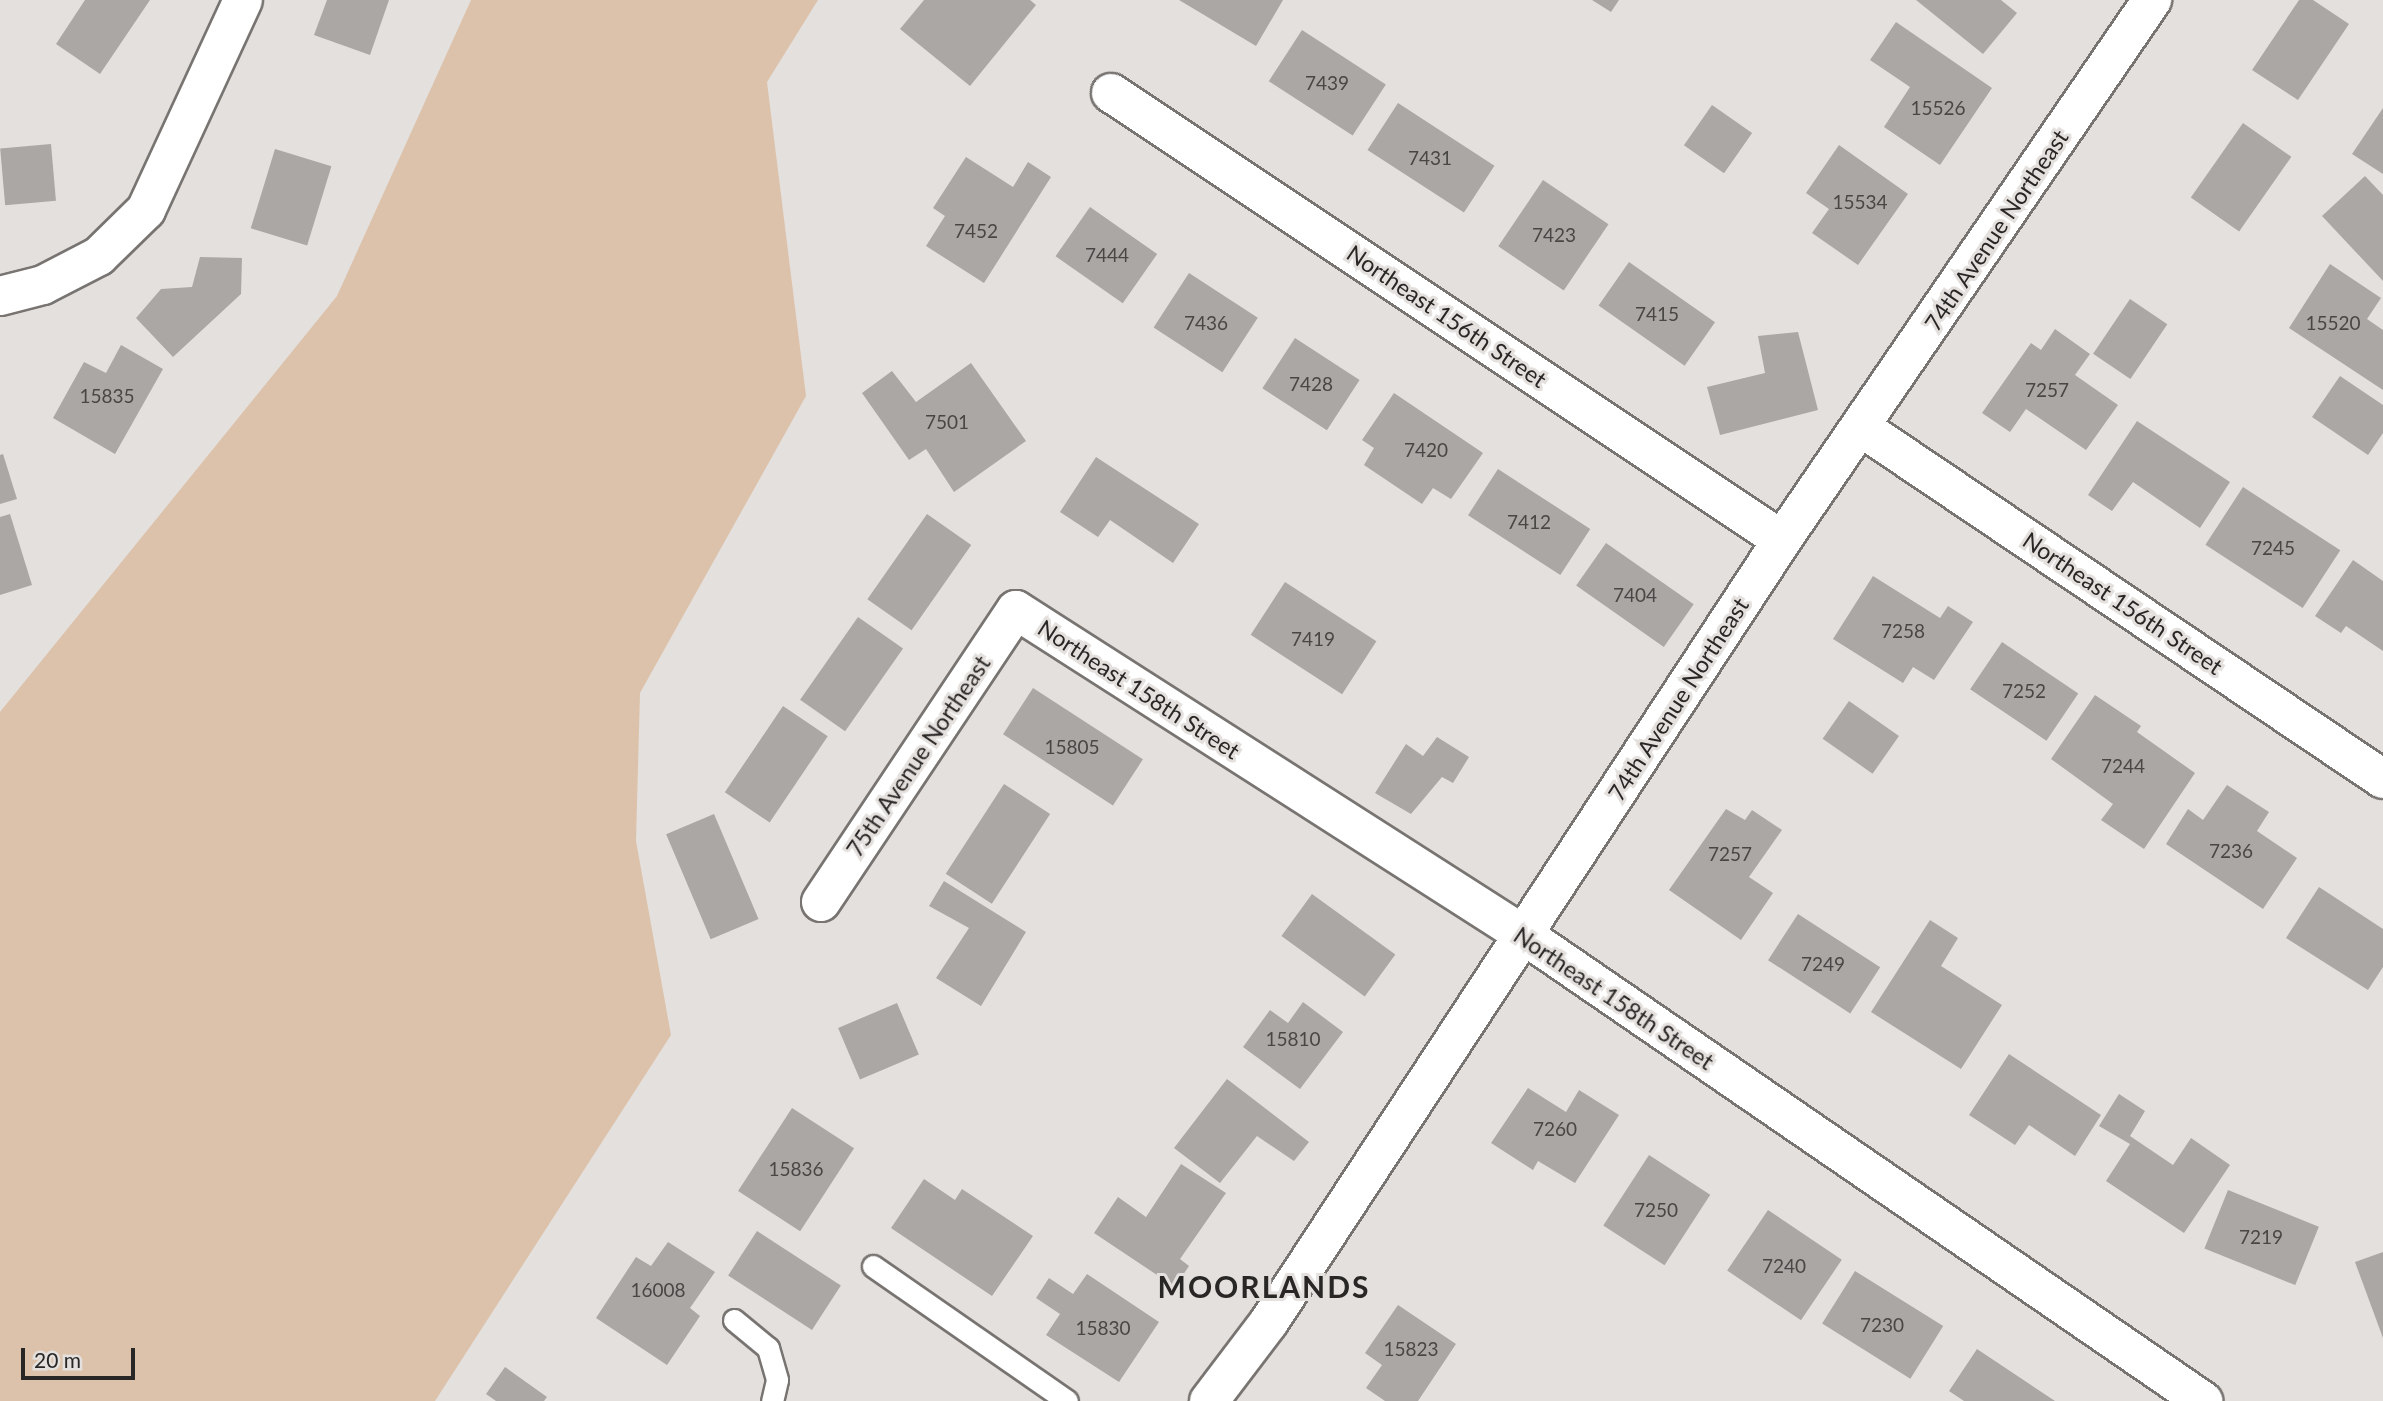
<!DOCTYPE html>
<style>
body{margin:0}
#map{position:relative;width:2383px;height:1401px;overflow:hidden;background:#e4e0dd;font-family:Lato,sans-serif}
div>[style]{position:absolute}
.green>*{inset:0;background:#dcc2aa}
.building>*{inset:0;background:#aba7a4;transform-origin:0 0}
.roads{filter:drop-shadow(2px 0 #787471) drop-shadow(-2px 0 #787471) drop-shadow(0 2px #787471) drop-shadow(0 -2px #787471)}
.service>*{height:21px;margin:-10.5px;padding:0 10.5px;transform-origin:10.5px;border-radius:10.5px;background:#fff}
.minor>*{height:38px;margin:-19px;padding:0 19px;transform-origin:19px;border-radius:19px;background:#fff}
span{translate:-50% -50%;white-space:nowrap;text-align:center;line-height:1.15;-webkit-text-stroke:6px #e4e0dd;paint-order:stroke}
.number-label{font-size:19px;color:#494745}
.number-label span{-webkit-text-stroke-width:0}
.street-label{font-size:23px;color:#282725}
.district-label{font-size:30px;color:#282725;font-weight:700;letter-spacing:2px}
.scale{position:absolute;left:21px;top:1348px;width:114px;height:32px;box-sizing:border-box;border:4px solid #282725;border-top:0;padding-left:9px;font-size:21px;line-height:24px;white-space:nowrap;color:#282725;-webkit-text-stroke:5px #e4e0dd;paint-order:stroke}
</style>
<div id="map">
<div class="green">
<div style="clip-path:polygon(471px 0,818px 0,767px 82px,806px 396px,640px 693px,636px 841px,671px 1035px,435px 1401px,0 1401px,0 712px,337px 296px)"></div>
</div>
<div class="building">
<div style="clip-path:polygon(85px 0,150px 0,100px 74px,56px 44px)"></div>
<div style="clip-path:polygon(327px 0,389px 0,370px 55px,314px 35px)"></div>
<div style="clip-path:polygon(924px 0,1030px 0,1036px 5px,970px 86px,900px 29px)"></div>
<div style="clip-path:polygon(1179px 0,1283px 0,1256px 46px)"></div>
<div style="clip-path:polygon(1592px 0,1619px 0,1611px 12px)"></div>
<div style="clip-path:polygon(1916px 0,2001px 0,2017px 13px,1983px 54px)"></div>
<div style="clip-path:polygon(2299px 0,2313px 0,2349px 24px,2298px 100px,2252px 70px)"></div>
<div style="clip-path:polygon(1896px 22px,1992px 88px,1940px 165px,1884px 127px,1910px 87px,1870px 60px)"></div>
<div style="left:1302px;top:30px;width:100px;height:61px;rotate:33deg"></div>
<div style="left:1398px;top:103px;width:115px;height:56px;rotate:33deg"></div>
<div style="left:1712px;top:105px;width:49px;height:49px;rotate:35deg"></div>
<div style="clip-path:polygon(2383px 108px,2383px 174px,2352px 154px)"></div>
<div style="left:2243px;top:123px;width:59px;height:91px;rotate:35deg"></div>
<div style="left:51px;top:144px;width:57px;height:51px;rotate:85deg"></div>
<div style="clip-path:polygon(1839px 145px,1908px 194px,1858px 265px,1812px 233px,1829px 209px,1806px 193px)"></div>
<div style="left:275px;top:149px;width:59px;height:83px;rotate:17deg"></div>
<div style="clip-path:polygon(966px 157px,1013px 187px,1028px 162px,1051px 177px,984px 283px,926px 246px,945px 216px,933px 208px)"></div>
<div style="clip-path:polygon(2365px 176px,2383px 195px,2383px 281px,2322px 216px)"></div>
<div style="left:1543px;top:180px;width:79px;height:80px;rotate:34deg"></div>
<div style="left:1090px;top:207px;width:82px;height:60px;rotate:35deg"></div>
<div style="clip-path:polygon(200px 257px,242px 258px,241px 294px,173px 357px,136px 318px,161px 289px,192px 287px)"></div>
<div style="left:1629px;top:262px;width:105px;height:53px;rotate:35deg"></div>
<div style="clip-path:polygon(2330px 264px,2381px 298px,2367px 319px,2383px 330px,2383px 390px,2289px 328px)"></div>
<div style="left:1189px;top:273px;width:82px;height:65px;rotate:33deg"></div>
<div style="left:2130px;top:299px;width:45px;height:66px;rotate:34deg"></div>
<div style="clip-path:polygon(2055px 329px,2090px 354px,2075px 375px,2118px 405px,2086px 450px,2026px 409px,2010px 432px,1982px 413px,2031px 343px,2041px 350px)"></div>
<div style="clip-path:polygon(1798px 332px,1818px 410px,1720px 435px,1707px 387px,1765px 373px,1758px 336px)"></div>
<div style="left:1295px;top:338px;width:77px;height:60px;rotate:33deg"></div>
<div style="clip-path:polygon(121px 345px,163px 369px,115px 454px,53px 418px,84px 362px,106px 373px)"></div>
<div style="clip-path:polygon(971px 363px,1026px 441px,954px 492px,926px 449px,909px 460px,862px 393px,892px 371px,916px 402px)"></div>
<div style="clip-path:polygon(2340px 376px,2383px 405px,2383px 433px,2368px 455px,2312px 417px)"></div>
<div style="clip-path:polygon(1394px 393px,1483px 453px,1451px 499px,1433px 488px,1422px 504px,1364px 465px,1374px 448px,1362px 440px)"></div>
<div style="clip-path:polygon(2137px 421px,2230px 482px,2200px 528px,2133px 482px,2112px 511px,2088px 495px)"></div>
<div style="clip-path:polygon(3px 454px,17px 499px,0 504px,0 455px)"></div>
<div style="clip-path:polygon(1096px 457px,1199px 524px,1173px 563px,1110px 520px,1098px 537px,1060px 512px)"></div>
<div style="left:1498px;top:469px;width:110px;height:55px;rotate:33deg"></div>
<div style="left:2243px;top:487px;width:116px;height:69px;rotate:33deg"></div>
<div style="clip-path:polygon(10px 514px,32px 585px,0 595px,0 517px)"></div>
<div style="left:927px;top:514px;width:54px;height:104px;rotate:35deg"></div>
<div style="left:1606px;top:543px;width:107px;height:52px;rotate:35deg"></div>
<div style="clip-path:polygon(2353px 560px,2383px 581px,2383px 651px,2346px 626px,2341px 633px,2315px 616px)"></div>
<div style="clip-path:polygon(1873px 576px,1940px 618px,1948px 606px,1973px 622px,1934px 680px,1913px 667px,1903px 683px,1833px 639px)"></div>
<div style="left:1285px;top:582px;width:109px;height:63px;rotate:33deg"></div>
<div style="left:858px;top:617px;width:55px;height:101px;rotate:35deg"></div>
<div style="left:2002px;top:642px;width:92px;height:57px;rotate:34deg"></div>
<div style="left:1033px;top:688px;width:131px;height:55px;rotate:33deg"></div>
<div style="clip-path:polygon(2095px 695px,2141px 726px,2137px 732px,2195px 773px,2144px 849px,2101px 820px,2113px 804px,2051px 759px)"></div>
<div style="left:1849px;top:701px;width:61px;height:46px;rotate:35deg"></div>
<div style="left:783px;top:706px;width:54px;height:104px;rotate:34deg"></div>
<div style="clip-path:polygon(1437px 737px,1469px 757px,1453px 783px,1442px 777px,1411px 814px,1375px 793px,1406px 744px,1423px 756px)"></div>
<div style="left:1004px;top:784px;width:55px;height:107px;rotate:33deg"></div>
<div style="clip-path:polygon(2227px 785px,2269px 812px,2257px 831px,2297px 858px,2263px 909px,2166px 844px,2188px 809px,2203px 820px)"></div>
<div style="clip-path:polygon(1726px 809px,1745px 820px,1752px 810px,1782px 830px,1749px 877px,1773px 893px,1741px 940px,1669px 890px)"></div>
<div style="left:714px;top:814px;width:114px;height:52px;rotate:67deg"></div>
<div style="clip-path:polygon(944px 881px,1026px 932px,981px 1006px,936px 978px,969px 928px,929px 906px)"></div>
<div style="clip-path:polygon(2319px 887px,2383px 929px,2383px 967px,2368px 990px,2286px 938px)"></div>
<div style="left:1312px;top:894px;width:103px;height:52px;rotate:36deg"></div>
<div style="left:1798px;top:914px;width:98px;height:55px;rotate:33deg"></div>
<div style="clip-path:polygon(1930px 920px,1958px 938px,1941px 966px,2002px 1005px,1961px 1069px,1871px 1012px)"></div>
<div style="clip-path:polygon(1303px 1002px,1343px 1032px,1300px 1089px,1243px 1047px,1270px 1010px,1288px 1023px)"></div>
<div style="left:897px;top:1003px;width:56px;height:64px;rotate:67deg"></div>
<div style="clip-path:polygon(2009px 1054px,2101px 1115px,2075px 1156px,2029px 1125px,2015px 1145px,1969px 1115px)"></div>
<div style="clip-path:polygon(1227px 1079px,1309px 1142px,1294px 1161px,1257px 1136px,1220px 1183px,1174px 1148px)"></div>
<div style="clip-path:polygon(1528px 1088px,1566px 1112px,1579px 1090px,1619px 1115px,1575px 1183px,1538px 1161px,1533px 1170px,1491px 1143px)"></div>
<div style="clip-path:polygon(2119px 1094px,2145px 1111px,2130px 1136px,2173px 1165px,2191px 1138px,2230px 1165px,2184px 1233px,2106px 1181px,2130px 1144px,2099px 1126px)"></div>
<div style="left:792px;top:1108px;width:74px;height:99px;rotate:33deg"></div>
<div style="left:1649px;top:1155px;width:73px;height:84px;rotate:33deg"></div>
<div style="clip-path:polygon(1181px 1164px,1226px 1193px,1180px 1259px,1189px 1266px,1175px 1287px,1094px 1233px,1118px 1197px,1146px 1217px)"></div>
<div style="clip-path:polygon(924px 1179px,955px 1200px,962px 1189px,1033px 1236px,992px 1296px,891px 1228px)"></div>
<div style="left:2228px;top:1190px;width:98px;height:63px;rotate:22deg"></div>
<div style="left:1768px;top:1210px;width:89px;height:73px;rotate:34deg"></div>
<div style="left:757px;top:1231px;width:100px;height:53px;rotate:33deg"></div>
<div style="clip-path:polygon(668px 1242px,715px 1272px,690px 1308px,700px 1316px,667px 1365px,596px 1318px,636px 1257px,651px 1266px)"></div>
<div style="clip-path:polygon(2383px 1252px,2383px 1338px,2355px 1262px)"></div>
<div style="left:1855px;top:1271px;width:104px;height:62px;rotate:32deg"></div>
<div style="clip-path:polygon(1087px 1274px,1159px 1322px,1119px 1382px,1046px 1335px,1060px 1314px,1036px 1298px,1049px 1278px,1073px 1294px)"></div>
<div style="clip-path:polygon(1398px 1305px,1456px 1344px,1418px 1401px,1385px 1401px,1366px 1388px,1382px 1365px,1365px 1353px)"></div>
<div style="clip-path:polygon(1977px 1349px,2055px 1401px,1964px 1401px,1949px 1391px)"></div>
<div style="clip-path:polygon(505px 1367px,547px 1397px,544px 1401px,496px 1401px,486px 1394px)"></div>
</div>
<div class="roads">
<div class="service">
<div style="left:873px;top:1266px;width:236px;rotate:34.8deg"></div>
<div style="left:734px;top:1320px;width:44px;rotate:39.5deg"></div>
<div style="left:768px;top:1348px;width:33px;rotate:74deg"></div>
<div style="left:777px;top:1380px;width:22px;rotate:103deg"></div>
</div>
<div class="minor">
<div style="left:1111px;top:93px;width:806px;rotate:33.67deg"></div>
<div style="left:0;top:296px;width:44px;rotate:-14.3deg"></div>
<div style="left:43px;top:285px;width:63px;rotate:-27.4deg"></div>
<div style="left:99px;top:256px;width:66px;rotate:-44.4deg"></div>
<div style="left:146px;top:210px;width:231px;rotate:-65.2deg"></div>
<div style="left:1862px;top:428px;width:628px;rotate:33.97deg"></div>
<div style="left:821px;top:902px;width:351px;rotate:-56.3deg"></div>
<div style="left:1016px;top:610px;width:603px;rotate:32.61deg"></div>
<div style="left:1524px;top:935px;width:824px;rotate:34.46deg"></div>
<div style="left:1209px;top:1401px;width:99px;rotate:-52.8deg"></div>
<div style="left:1269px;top:1322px;width:935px;rotate:-56.73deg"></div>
<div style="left:1782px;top:540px;width:655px;rotate:-55.58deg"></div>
</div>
</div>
<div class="number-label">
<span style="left:1327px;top:83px">7439</span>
<span style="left:1938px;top:108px">15526</span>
<span style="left:1430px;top:158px">7431</span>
<span style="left:1860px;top:202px">15534</span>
<span style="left:976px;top:231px">7452</span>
<span style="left:1554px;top:235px">7423</span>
<span style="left:1107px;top:255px">7444</span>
<span style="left:1657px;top:314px">7415</span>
<span style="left:1206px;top:323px">7436</span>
<span style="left:2333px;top:323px">15520</span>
<span style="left:1311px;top:384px">7428</span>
<span style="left:2047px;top:390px">7257</span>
<span style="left:107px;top:396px">15835</span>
<span style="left:947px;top:422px">7501</span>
<span style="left:1426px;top:450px">7420</span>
<span style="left:1529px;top:522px">7412</span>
<span style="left:2273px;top:548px">7245</span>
<span style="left:1635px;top:595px">7404</span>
<span style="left:1903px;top:631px">7258</span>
<span style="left:1313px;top:639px">7419</span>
<span style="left:2024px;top:691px">7252</span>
<span style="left:1072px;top:747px">15805</span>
<span style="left:2123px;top:766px">7244</span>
<span style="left:2231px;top:851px">7236</span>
<span style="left:1730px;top:854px">7257</span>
<span style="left:1823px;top:964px">7249</span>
<span style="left:1293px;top:1039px">15810</span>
<span style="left:1555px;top:1129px">7260</span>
<span style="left:796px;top:1169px">15836</span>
<span style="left:1656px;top:1210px">7250</span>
<span style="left:2261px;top:1237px">7219</span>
<span style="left:1784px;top:1266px">7240</span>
<span style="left:658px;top:1290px">16008</span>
<span style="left:1882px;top:1325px">7230</span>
<span style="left:1103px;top:1328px">15830</span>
<span style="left:1411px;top:1349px">15823</span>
</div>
<div class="street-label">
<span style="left:1996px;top:230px;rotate:-56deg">74th Avenue Northeast</span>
<span style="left:1447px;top:316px;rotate:34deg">Northeast 156th Street</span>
<span style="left:2123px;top:603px;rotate:34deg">Northeast 156th Street</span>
<span style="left:1139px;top:689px;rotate:33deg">Northeast 158th Street</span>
<span style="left:1678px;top:699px;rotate:-57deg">74th Avenue Northeast</span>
<span style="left:918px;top:756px;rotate:-56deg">75th Avenue Northeast</span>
<span style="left:1614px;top:998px;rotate:34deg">Northeast 158th Street</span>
</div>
<div class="district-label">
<span style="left:1264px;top:1286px">MOORLANDS</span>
</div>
<div class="scale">20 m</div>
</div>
